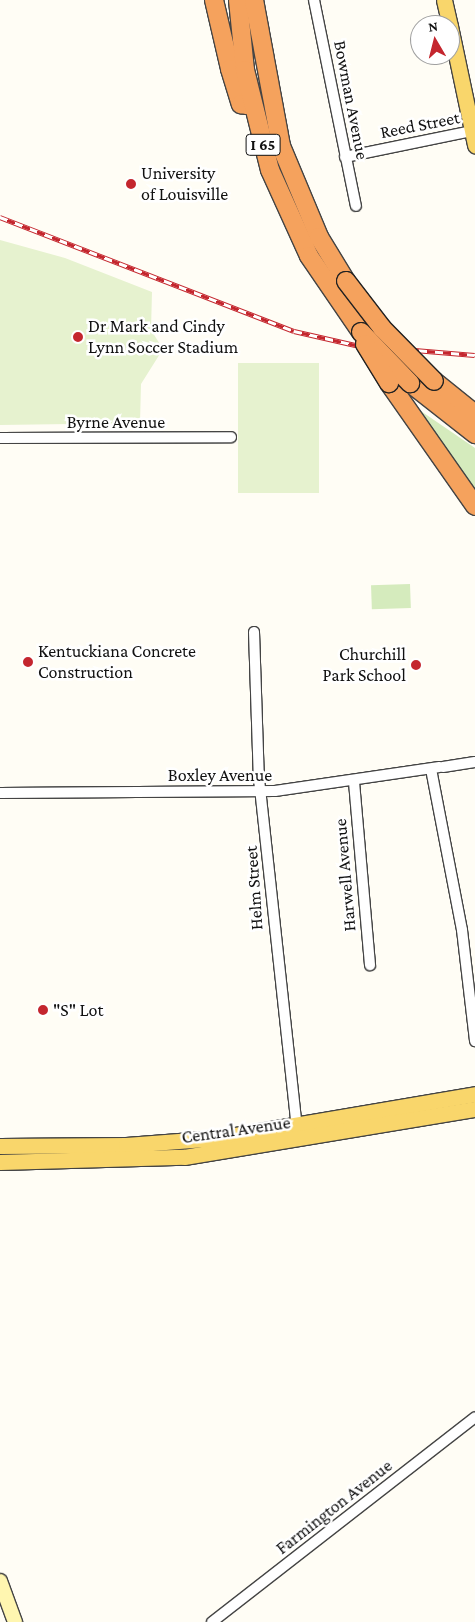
<!DOCTYPE html>
<style>
body{margin:0}
#map{position:relative;width:475px;height:1622px;overflow:hidden;background:#fffdf5;font-family:"Crimson Pro",serif}
div>[style]{position:absolute}
.green>*{inset:0;background:#d5ebbd;transform-origin:0 0}
.pitch>*{inset:0;background:#e6f2cf;transform-origin:0 0}
.roads{filter:drop-shadow(1px 0 #444) drop-shadow(-1px 0 #444) drop-shadow(0 1px #444) drop-shadow(0 -1px #444)}
.street>*{height:10px;margin:-5px;padding:0 5px;transform-origin:5px;border-radius:5px;background:#fff}
.secondary>*{height:14px;margin:-7px;padding:0 7px;transform-origin:7px;border-radius:7px;background:#fff6b0}
.primary>*{height:15px;margin:-7.5px;padding:0 7.5px;transform-origin:7.5px;border-radius:7.5px;background:#f9d66b}
.highway>*{height:18px;margin:-9px;padding:0 9px;transform-origin:9px;border-radius:9px;background:#f5a25d}
.rail>*{height:4.5px;margin-top:-2.25px;transform-origin:0;background:repeating-linear-gradient(90deg,#fff 0 8px,#c4262e 0 16px);box-sizing:border-box;border-block:1px solid #c4262e}
.bridges{filter:drop-shadow(1px 0 #222) drop-shadow(-1px 0 #222) drop-shadow(0 1px #222) drop-shadow(0 -1px #222)}
.highway-bridge>*{height:18px;margin:-9px;padding:0 9px;transform-origin:9px;border-radius:9px;background:#f5a25d}
.dots>*{width:14px;height:14px;translate:-50% -50%;box-sizing:border-box;border:2px solid #fff;border-radius:50%}
span{translate:-50% -50%;white-space:nowrap;text-align:center;line-height:1.15;-webkit-text-stroke:5px #fff;paint-order:stroke}
.shield-label span{padding:1px 4px;background:#fff;border:1px solid;border-radius:4px;-webkit-text-stroke-width:0}
.shield-label{font-size:16px;color:#111;font-weight:700}
.street-label{font-size:18px;color:#111}
.poi-label{font-size:18px;color:#111}
.left{translate:0 -50%;text-align:left}
.right{translate:-100% -50%;text-align:right}
.north{position:absolute;left:410px;top:15px;width:50px;height:50px;box-sizing:border-box;background:#fff;border:1px solid #a0a0a0;border-radius:50%;rotate:352deg;font-size:14px;font-weight:700;line-height:20px;text-align:center;color:#111}
.north::after{content:'';display:block;margin:auto;width:18px;height:22px;background:#c4262e;clip-path:polygon(50% 0,100% 100%,50% 72%,0 100%)}
</style>
<div id="map">
<div class="green">
<div style="clip-path:polygon(415px 407px,475px 448px,475px 500px)"></div>
<div style="left:410px;top:584px;width:24px;height:39px;rotate:88deg"></div>
</div>
<div class="pitch">
<div style="clip-path:polygon(0 240px,65px 258px,152px 292px,151px 330px,163px 349px,141px 384px,140px 423px,0 425px)"></div>
<div style="left:238px;top:363px;width:81px;height:130px"></div>
</div>
<div class="roads">
<div class="street">
<div style="left:314px;top:0;width:210px;rotate:78.5deg"></div>
<div style="left:345px;top:157px;width:130px;rotate:-11.6deg"></div>
<div style="left:0;top:438px;width:231px;rotate:-0.2deg"></div>
<div style="left:254px;top:632px;width:147px;rotate:88.1deg"></div>
<div style="left:259px;top:779px;width:352px;rotate:83.8deg"></div>
<div style="left:443px;top:767px;width:32px;rotate:-9deg"></div>
<div style="left:431px;top:769px;width:164px;rotate:79.1deg"></div>
<div style="left:462px;top:930px;width:112px;rotate:83.3deg"></div>
<div style="left:354px;top:782px;width:184px;rotate:85deg"></div>
<div style="left:0;top:793px;width:275px;rotate:-0.4deg"></div>
<div style="left:275px;top:791px;width:166px;rotate:-8.3deg"></div>
<div style="left:212px;top:1622px;width:333px;rotate:-37.9deg"></div>
</div>
<div class="secondary">
<div style="left:0;top:1581px;width:44px;rotate:69.9deg"></div>
</div>
<div class="primary">
<div style="left:444px;top:0;width:26px;rotate:77deg"></div>
<div style="left:450px;top:26px;width:122px;rotate:78.1deg"></div>
<div style="left:0;top:1146px;width:126px;rotate:-0.5deg"></div>
<div style="left:126px;top:1145px;width:92px;rotate:-4.4deg"></div>
<div style="left:218px;top:1138px;width:261px;rotate:-9.7deg"></div>
<div style="left:0;top:1162px;width:184px;rotate:-1.6deg"></div>
<div style="left:184px;top:1157px;width:295px;rotate:-9.4deg"></div>
</div>
<div class="highway">
<div style="left:214px;top:0;width:71px;rotate:76.9deg"></div>
<div style="left:230px;top:69px;width:37px;rotate:73deg"></div>
<div style="left:241px;top:104px;width:5px;rotate:11deg"></div>
<div style="left:238px;top:0;width:70px;rotate:84.3deg"></div>
<div style="left:245px;top:70px;width:103px;rotate:76deg"></div>
<div style="left:270px;top:170px;width:94px;rotate:65.6deg"></div>
<div style="left:309px;top:256px;width:92px;rotate:55.6deg"></div>
<div style="left:254px;top:0;width:148px;rotate:79.5deg"></div>
<div style="left:281px;top:146px;width:99px;rotate:67.3deg"></div>
<div style="left:319px;top:237px;width:52px;rotate:58.5deg"></div>
<div style="left:434px;top:381px;width:53px;rotate:38.8deg"></div>
<div style="left:389px;top:383px;width:150px;rotate:55deg"></div>
<div style="left:410px;top:383px;width:83px;rotate:38.1deg"></div>
</div>
</div>
<div class="rail">
<div style="left:0;top:217px;width:315px;rotate:21.2deg"></div>
<div style="left:294px;top:331px;width:63px;rotate:12.9deg"></div>
<div style="left:355px;top:345px;width:120px;rotate:4.8deg"></div>
</div>
<div class="bridges">
<div class="highway-bridge">
<div style="left:346px;top:281px;width:59px;rotate:52.5deg"></div>
<div style="left:382px;top:328px;width:74px;rotate:45.5deg"></div>
<div style="left:361px;top:332px;width:71px;rotate:46.1deg"></div>
<div style="left:365px;top:344px;width:46px;rotate:58.4deg"></div>
</div>
</div>
<div class="dots">
<div style="left:131px;top:184px;background:#c4262e"></div>
<div style="left:78px;top:337px;background:#c4262e"></div>
<div style="left:28px;top:662px;background:#c4262e"></div>
<div style="left:416px;top:665px;background:#c4262e"></div>
<div style="left:43px;top:1010px;background:#c4262e"></div>
</div>
<div class="shield-label">
<span style="left:263px;top:145px">I 65</span>
</div>
<div class="street-label">
<span style="left:351px;top:100px;rotate:79deg">Bowman Avenue</span>
<span style="left:420px;top:125px;rotate:-11deg">Reed Street</span>
<span style="left:116px;top:422px">Byrne Avenue</span>
<span style="left:220px;top:775px">Boxley Avenue</span>
<span style="left:345px;top:875px;rotate:-95deg">Harwell Avenue</span>
<span style="left:254px;top:888px;rotate:-94deg">Helm Street</span>
<span style="left:236px;top:1130px;rotate:-8deg">Central Avenue</span>
<span style="left:334px;top:1507px;rotate:-38deg">Farmington Avenue</span>
</div>
<div class="poi-label">
<span class="left" style="left:141px;top:184px">University<br>of Louisville</span>
<span class="left" style="left:88px;top:337px">Dr Mark and Cindy<br>Lynn Soccer Stadium</span>
<span class="left" style="left:38px;top:662px">Kentuckiana Concrete<br>Construction</span>
<span class="right" style="left:406px;top:665px">Churchill<br>Park School</span>
<span class="left" style="left:53px;top:1010px">"S" Lot</span>
</div>
<div class="north">N</div>
</div>
